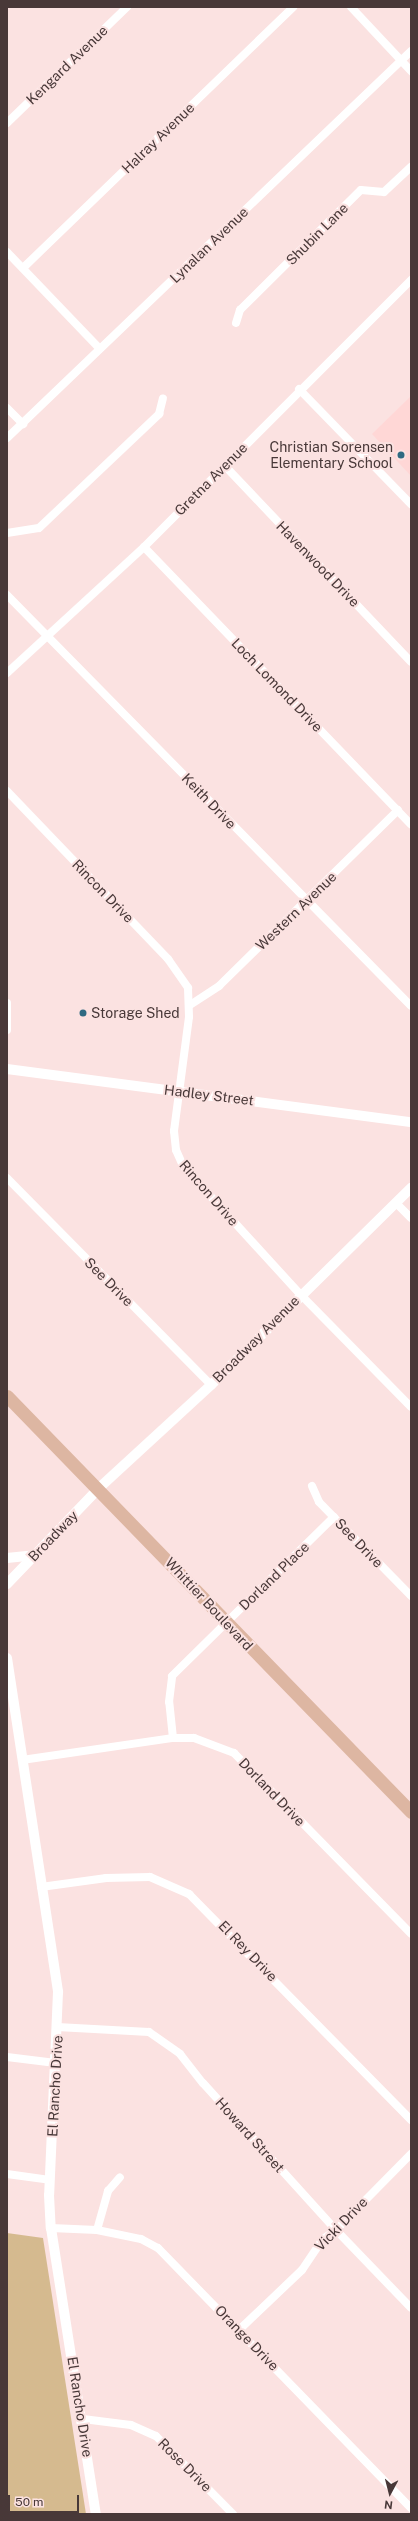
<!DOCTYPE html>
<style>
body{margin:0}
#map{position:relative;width:418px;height:2521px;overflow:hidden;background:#fbe2e1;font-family:"Public Sans",sans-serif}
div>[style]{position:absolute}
.built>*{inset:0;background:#ffd7d6}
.green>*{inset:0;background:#d5ba8f}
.minor>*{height:8px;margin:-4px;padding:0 4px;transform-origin:4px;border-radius:4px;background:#fff}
.tertiary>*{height:10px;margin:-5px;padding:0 5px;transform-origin:5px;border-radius:5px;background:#fff}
.primary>*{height:13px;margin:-6.5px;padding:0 6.5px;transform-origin:6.5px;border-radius:6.5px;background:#ddb6a2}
.dots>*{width:11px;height:11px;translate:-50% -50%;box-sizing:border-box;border:2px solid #fbe2e1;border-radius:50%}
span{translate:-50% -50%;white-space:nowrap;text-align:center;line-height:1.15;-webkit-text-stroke:4px #fbe2e1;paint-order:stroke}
.street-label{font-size:14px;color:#483838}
.poi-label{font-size:14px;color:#483838}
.right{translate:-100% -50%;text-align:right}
.left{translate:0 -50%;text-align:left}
.frame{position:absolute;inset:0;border:8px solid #483838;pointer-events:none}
.north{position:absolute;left:370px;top:2473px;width:40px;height:40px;-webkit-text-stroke:3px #fbe2e1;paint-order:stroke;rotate:187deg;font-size:11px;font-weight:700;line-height:16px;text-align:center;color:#483838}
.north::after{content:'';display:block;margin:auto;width:14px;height:18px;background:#483838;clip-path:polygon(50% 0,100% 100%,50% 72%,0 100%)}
.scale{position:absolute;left:8px;top:2495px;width:71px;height:18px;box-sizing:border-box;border:2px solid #483838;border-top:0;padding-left:5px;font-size:12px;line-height:14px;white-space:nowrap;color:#483838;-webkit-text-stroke:3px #fbe2e1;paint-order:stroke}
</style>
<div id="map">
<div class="built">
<div style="clip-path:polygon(411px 396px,411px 476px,372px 434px)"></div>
</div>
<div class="green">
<div style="clip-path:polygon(7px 2233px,43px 2238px,86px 2514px,7px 2514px)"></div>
</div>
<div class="minor">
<div style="left:351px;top:7px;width:88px;rotate:46.8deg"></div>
<div style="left:7px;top:123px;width:167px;rotate:-44deg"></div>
<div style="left:7px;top:252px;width:134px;rotate:46.2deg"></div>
<div style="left:23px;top:268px;width:376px;rotate:-44deg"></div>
<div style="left:236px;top:323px;width:14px;rotate:-73deg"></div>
<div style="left:240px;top:310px;width:170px;rotate:-44.8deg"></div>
<div style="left:361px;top:190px;width:23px;rotate:5deg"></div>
<div style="left:384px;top:192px;width:37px;rotate:-43deg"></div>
<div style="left:299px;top:389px;width:161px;rotate:45.8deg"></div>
<div style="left:7px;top:408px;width:23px;rotate:45deg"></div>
<div style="left:7px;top:438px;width:559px;rotate:-43.77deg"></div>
<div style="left:225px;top:466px;width:270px;rotate:46.5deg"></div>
<div style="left:7px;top:533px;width:32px;rotate:-9deg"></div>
<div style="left:39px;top:528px;width:166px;rotate:-43.5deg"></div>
<div style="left:159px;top:414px;width:16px;rotate:-76deg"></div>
<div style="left:144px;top:547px;width:385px;rotate:46.1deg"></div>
<div style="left:7px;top:595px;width:576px;rotate:45.49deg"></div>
<div style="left:7px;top:673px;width:186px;rotate:-42.6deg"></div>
<div style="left:144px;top:547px;width:378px;rotate:-45deg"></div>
<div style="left:7px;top:791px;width:233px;rotate:46.2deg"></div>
<div style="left:168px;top:959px;width:35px;rotate:55deg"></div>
<div style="left:188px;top:988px;width:29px;rotate:88deg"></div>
<div style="left:189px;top:1017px;width:115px;rotate:97.5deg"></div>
<div style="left:174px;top:1131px;width:19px;rotate:84deg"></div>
<div style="left:176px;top:1150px;width:17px;rotate:66deg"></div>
<div style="left:183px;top:1166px;width:173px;rotate:47.6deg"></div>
<div style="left:300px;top:1294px;width:158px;rotate:45.5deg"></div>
<div style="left:7px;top:1003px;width:27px;rotate:90deg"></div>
<div style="left:190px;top:1005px;width:35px;rotate:-33deg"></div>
<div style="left:219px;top:986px;width:251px;rotate:-44.5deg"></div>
<div style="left:7px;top:1178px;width:291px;rotate:45.4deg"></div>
<div style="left:396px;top:1203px;width:21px;rotate:45deg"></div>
<div style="left:312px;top:1486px;width:17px;rotate:66deg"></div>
<div style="left:319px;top:1502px;width:132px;rotate:45.6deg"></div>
<div style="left:173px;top:1738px;width:36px;rotate:-96deg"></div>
<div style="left:169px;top:1702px;width:26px;rotate:-83deg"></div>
<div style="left:172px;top:1676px;width:227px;rotate:-44.5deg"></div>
<div style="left:22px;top:1760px;width:153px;rotate:-8.3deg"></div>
<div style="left:173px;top:1738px;width:21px"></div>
<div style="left:194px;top:1738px;width:43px;rotate:20.6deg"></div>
<div style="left:234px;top:1753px;width:253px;rotate:45.6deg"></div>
<div style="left:41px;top:1887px;width:66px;rotate:-7.9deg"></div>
<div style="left:106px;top:1878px;width:44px;rotate:-1.3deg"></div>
<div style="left:150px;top:1877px;width:43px;rotate:23.6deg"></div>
<div style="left:189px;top:1894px;width:317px;rotate:45.5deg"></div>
<div style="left:57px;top:2027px;width:92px;rotate:3.1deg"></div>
<div style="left:149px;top:2032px;width:38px;rotate:35deg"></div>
<div style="left:180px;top:2054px;width:37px;rotate:52deg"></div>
<div style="left:203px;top:2083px;width:198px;rotate:47.9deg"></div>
<div style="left:336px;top:2230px;width:108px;rotate:46.1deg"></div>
<div style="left:7px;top:2057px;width:49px;rotate:7deg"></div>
<div style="left:7px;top:2174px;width:43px;rotate:7.9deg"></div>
<div style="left:51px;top:2228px;width:46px;rotate:2.5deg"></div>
<div style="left:97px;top:2230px;width:45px;rotate:11.6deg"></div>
<div style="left:141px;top:2239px;width:19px;rotate:28deg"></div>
<div style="left:158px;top:2248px;width:363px;rotate:45.8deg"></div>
<div style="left:97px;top:2230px;width:41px;rotate:-74.2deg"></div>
<div style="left:108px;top:2191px;width:18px;rotate:-49deg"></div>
<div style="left:239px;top:2330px;width:87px;rotate:-43.6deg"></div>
<div style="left:302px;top:2270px;width:37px;rotate:-56deg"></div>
<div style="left:323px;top:2239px;width:16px;rotate:-35deg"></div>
<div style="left:336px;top:2230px;width:107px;rotate:-45.4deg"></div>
<div style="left:83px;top:2419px;width:48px;rotate:7.1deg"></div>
<div style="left:131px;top:2425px;width:27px;rotate:24deg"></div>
<div style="left:156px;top:2436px;width:110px;rotate:45.4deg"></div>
</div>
<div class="tertiary">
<div style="left:7px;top:1069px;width:407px;rotate:7.5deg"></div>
<div style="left:7px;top:1558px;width:27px;rotate:-6deg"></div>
<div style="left:7px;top:1584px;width:133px;rotate:-46.2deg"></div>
<div style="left:99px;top:1488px;width:152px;rotate:-42.6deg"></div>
<div style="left:211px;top:1385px;width:281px;rotate:-44.6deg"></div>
<div style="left:7px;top:1658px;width:338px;rotate:81.3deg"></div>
<div style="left:58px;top:1992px;width:203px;rotate:92.5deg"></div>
<div style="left:49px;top:2195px;width:33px;rotate:87deg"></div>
<div style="left:51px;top:2228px;width:290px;rotate:81.1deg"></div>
</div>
<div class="primary">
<div style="left:7px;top:1396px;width:580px;rotate:45.84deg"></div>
</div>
<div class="dots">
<div style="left:401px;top:455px;background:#2f6a82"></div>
<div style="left:83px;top:1013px;background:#2f6a82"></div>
</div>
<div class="street-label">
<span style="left:67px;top:65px;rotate:-44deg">Kengard Avenue</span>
<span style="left:158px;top:138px;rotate:-44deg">Halray Avenue</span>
<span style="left:317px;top:234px;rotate:-45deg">Shubin Lane</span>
<span style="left:209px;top:245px;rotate:-44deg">Lynalan Avenue</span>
<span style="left:211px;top:479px;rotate:-45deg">Gretna Avenue</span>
<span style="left:318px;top:564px;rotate:46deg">Havenwood Drive</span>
<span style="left:277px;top:685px;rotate:46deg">Loch Lomond Drive</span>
<span style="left:209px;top:801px;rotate:46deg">Keith Drive</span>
<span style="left:103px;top:891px;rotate:46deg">Rincon Drive</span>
<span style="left:296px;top:911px;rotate:-44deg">Western Avenue</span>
<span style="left:209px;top:1095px;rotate:7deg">Hadley Street</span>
<span style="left:209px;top:1193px;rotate:49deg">Rincon Drive</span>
<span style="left:109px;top:1282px;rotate:45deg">See Drive</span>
<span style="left:256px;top:1339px;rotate:-45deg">Broadway Avenue</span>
<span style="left:53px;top:1536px;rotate:-46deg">Broadway</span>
<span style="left:359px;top:1543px;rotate:46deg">See Drive</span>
<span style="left:274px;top:1576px;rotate:-44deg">Dorland Place</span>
<span style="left:209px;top:1604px;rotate:47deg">Whittier Boulevard</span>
<span style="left:272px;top:1792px;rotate:46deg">Dorland Drive</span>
<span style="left:248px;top:1951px;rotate:46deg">El Rey Drive</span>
<span style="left:55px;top:2086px;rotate:-87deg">El Rancho Drive</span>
<span style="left:250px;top:2135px;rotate:48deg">Howard Street</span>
<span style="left:341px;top:2224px;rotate:-46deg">Vicki Drive</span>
<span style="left:247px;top:2338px;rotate:46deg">Orange Drive</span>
<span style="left:80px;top:2407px;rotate:81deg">El Rancho Drive</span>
<span style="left:185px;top:2465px;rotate:45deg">Rose Drive</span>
</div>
<div class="poi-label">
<span class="right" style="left:393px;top:455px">Christian Sorensen<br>Elementary School</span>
<span class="left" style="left:91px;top:1013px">Storage Shed</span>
</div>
<div class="frame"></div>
<div class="north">N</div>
<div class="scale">50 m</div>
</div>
